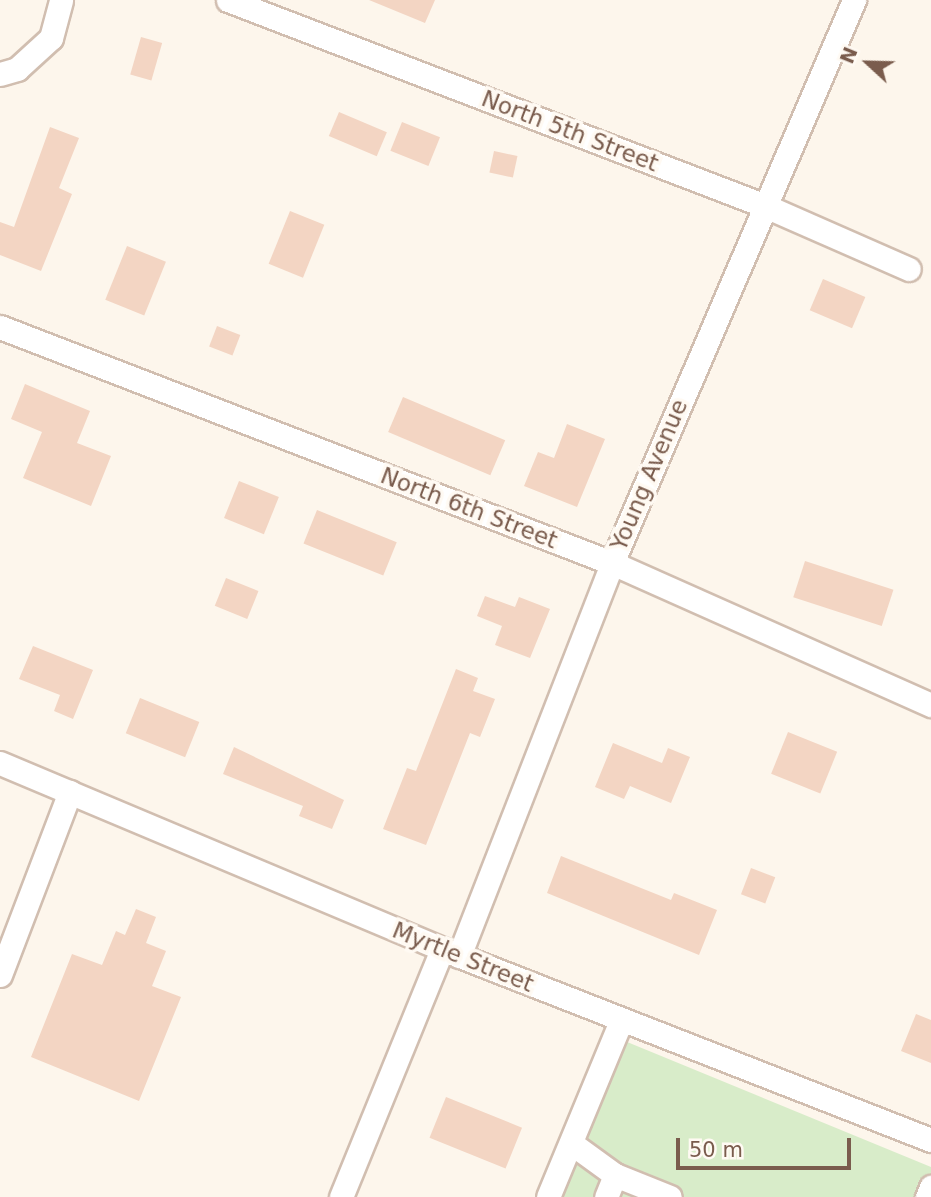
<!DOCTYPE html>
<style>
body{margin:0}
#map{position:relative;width:931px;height:1197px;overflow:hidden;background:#fdf6ec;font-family:"DejaVu Sans",sans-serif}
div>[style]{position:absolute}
.green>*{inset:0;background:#d8ecc9}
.building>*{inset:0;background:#f3d5c3;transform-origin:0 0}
.roads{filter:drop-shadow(2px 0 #d1beb0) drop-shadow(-2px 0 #d1beb0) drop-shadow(0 2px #d1beb0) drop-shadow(0 -2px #d1beb0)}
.minor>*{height:23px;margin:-11.5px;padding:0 11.5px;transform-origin:11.5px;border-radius:11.5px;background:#fff}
span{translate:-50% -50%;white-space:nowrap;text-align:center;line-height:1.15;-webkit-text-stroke:7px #fffaf3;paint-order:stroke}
.street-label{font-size:23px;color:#7a5c4d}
.north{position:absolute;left:833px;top:28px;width:70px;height:70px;-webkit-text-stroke:5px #fffaf3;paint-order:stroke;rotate:292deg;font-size:19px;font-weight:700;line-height:28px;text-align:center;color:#7a5c4d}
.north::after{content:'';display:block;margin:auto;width:24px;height:32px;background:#7a5c4d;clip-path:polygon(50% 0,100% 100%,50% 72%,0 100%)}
.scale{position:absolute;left:676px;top:1138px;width:175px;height:32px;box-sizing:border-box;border:4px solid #7a5c4d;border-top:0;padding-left:9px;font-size:21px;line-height:24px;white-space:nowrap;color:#7a5c4d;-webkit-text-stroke:5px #fffaf3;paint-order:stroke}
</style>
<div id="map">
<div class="green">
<div style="clip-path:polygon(615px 1037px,931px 1167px,931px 1197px,550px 1197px)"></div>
</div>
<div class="building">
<div style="clip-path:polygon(369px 0,435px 0,425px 23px)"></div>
<div style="left:141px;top:37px;width:22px;height:39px;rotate:16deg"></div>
<div style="left:339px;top:112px;width:52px;height:26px;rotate:23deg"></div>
<div style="left:402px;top:122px;width:41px;height:31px;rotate:22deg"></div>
<div style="clip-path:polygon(50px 127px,79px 138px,59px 188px,72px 194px,41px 271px,0 255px,0 222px,14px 227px)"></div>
<div style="left:494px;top:151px;width:24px;height:22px;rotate:12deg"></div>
<div style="left:290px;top:211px;width:37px;height:57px;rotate:22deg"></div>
<div style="left:127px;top:246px;width:42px;height:58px;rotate:22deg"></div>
<div style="left:823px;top:279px;width:46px;height:34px;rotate:23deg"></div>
<div style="left:217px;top:326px;width:25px;height:22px;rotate:21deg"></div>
<div style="clip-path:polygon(25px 384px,90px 411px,77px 443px,111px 456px,91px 506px,23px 478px,42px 432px,11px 419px)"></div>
<div style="left:403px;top:397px;width:111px;height:38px;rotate:23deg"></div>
<div style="clip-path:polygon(567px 424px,605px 439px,577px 507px,524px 486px,538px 452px,554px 458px)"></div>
<div style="left:239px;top:481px;width:43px;height:40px;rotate:22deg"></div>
<div style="left:317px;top:510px;width:86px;height:36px;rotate:22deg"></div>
<div style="left:805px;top:561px;width:93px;height:38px;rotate:18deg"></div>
<div style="left:226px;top:578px;width:35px;height:30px;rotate:22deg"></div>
<div style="clip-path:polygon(485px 596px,515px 607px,519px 597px,550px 609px,530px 658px,495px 645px,502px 626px,477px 616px)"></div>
<div style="clip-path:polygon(33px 646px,93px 670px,73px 719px,54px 711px,60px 695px,19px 679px)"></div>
<div style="clip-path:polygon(456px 669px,478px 678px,473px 691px,495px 699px,480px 737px,470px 733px,426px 845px,383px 829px,407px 768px,416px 771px)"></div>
<div style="left:140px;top:698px;width:64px;height:38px;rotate:22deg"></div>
<div style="left:788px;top:732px;width:53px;height:45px;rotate:22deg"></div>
<div style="clip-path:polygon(613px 743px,662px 763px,668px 748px,690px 757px,671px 803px,630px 786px,624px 799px,595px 787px)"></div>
<div style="clip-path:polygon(234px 747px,344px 800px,332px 829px,299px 816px,303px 806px,223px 774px)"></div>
<div style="clip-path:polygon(561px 856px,671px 900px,674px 893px,717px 910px,699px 955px,547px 893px)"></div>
<div style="left:751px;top:868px;width:26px;height:28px;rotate:21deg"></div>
<div style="clip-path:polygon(136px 909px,156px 917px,146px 943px,166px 951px,152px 986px,181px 997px,139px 1101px,31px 1057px,72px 954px,102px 965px,116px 931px,125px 935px)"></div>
<div style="clip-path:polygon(916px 1014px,931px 1020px,931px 1063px,901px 1051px)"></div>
<div style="left:446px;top:1097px;width:82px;height:44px;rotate:22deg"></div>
</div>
<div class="roads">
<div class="minor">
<div style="left:228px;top:0;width:573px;rotate:20.97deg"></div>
<div style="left:763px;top:205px;width:159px;rotate:23.7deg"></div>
<div style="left:0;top:74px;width:18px;rotate:-16deg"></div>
<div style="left:17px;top:69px;width:46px;rotate:-42.4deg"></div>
<div style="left:51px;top:38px;width:39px;rotate:-75deg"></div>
<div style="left:0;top:327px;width:656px;rotate:21.09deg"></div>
<div style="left:612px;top:563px;width:349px;rotate:24deg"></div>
<div style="left:0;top:763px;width:480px;rotate:22.8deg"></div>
<div style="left:442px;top:949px;width:525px;rotate:21.34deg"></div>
<div style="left:459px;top:956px;width:422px;rotate:-68.7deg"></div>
<div style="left:612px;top:563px;width:613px;rotate:-66.74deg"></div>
<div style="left:0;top:975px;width:196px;rotate:-69.1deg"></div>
<div style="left:571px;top:1143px;width:54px;rotate:36deg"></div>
<div style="left:615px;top:1175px;width:24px;rotate:112deg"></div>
<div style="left:615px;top:1175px;width:59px;rotate:21.8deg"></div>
<div style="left:341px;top:1197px;width:268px;rotate:-67.8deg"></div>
<div style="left:548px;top:1197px;width:191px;rotate:-67.5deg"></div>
<div style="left:927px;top:1197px;width:11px;rotate:-68deg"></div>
</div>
</div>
<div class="street-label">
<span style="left:570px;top:131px;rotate:21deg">North 5th Street</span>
<span style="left:649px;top:475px;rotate:-67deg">Young Avenue</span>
<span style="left:469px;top:508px;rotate:21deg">North 6th Street</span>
<span style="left:463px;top:957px;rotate:22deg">Myrtle Street</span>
</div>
<div class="north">N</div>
<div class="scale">50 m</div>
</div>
